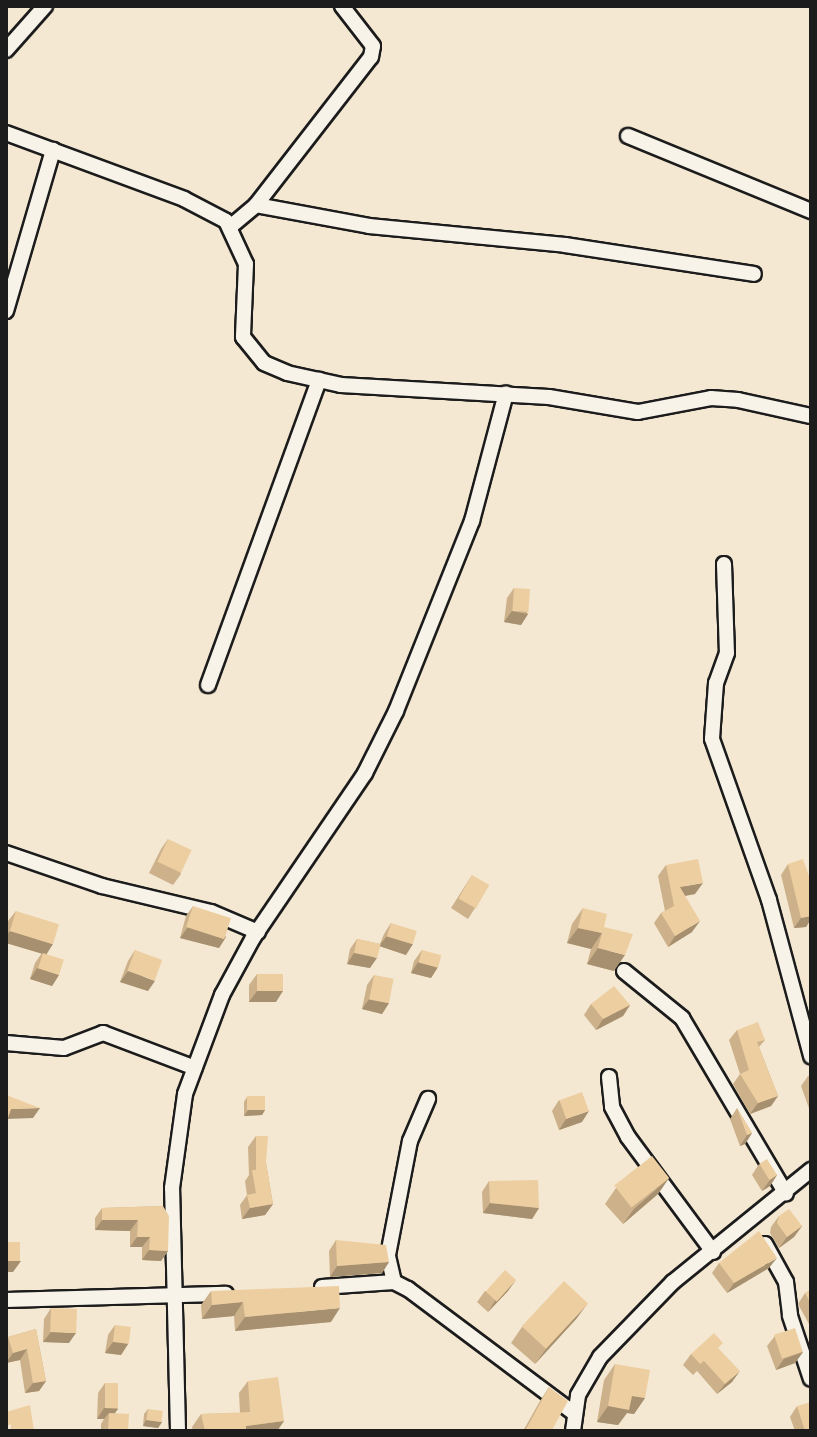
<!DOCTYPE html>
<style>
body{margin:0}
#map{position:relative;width:817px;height:1437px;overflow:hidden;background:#f4e8d2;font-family:"Comic Neue",sans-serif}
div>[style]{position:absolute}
.roads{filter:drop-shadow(2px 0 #1c1c1c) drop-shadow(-2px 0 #1c1c1c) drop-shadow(0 2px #1c1c1c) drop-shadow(0 -2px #1c1c1c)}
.minor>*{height:14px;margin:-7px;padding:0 7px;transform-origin:7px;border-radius:7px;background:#f7f3e8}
.wall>*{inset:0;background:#ccb18a}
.shaded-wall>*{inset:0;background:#a69070}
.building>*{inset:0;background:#edcea0;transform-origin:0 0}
span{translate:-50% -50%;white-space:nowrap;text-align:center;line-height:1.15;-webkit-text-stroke:6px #f7f3e8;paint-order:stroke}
.frame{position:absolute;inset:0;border:8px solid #1c1c1c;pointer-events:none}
</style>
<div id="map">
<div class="roads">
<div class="minor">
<div style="left:6px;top:50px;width:59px;rotate:-48.4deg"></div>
<div style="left:6px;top:133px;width:190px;rotate:20.3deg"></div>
<div style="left:184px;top:199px;width:47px;rotate:27.6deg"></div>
<div style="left:226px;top:221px;width:47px;rotate:65.1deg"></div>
<div style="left:246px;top:264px;width:73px;rotate:92.4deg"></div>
<div style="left:243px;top:337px;width:33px;rotate:51deg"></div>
<div style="left:264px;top:363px;width:25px;rotate:23deg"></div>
<div style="left:287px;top:373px;width:55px;rotate:12.5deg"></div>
<div style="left:341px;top:385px;width:208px;rotate:3.3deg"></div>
<div style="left:549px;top:397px;width:90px;rotate:9.6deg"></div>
<div style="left:638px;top:412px;width:74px;rotate:-10.9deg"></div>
<div style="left:711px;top:398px;width:27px;rotate:4deg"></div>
<div style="left:738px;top:400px;width:75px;rotate:12.4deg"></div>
<div style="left:628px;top:136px;width:198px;rotate:22.3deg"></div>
<div style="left:256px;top:205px;width:115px;rotate:10.5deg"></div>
<div style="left:369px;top:226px;width:197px;rotate:5.5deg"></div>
<div style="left:565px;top:245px;width:191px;rotate:8.7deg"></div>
<div style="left:230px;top:227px;width:34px;rotate:-40deg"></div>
<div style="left:256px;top:205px;width:187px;rotate:-52.2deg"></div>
<div style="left:371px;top:57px;width:11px;rotate:-80deg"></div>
<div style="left:373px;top:46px;width:51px;rotate:-127.8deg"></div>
<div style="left:6px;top:311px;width:168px;rotate:-73.7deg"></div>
<div style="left:724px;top:564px;width:89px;rotate:88.1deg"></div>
<div style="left:727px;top:653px;width:32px;rotate:110deg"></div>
<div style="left:716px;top:683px;width:56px;rotate:94.1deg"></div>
<div style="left:712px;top:739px;width:171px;rotate:70.5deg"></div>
<div style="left:769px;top:900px;width:162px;rotate:74.9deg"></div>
<div style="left:208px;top:685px;width:325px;rotate:-70deg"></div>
<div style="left:6px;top:853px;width:102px;rotate:19deg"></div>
<div style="left:102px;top:886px;width:112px;rotate:13.4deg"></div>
<div style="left:211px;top:912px;width:51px;rotate:23.1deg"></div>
<div style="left:624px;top:971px;width:75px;rotate:39deg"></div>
<div style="left:682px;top:1018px;width:204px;rotate:59.4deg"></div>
<div style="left:6px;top:1043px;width:58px;rotate:4.9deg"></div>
<div style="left:64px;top:1048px;width:42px;rotate:-21deg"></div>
<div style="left:103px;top:1033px;width:98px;rotate:20.8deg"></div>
<div style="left:609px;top:1077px;width:30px;rotate:84deg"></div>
<div style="left:612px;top:1107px;width:34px;rotate:62deg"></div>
<div style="left:628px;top:1137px;width:143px;rotate:53.5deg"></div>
<div style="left:765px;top:1244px;width:43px;rotate:61.1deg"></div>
<div style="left:786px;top:1282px;width:34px;rotate:83deg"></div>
<div style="left:790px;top:1316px;width:66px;rotate:71.6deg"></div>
<div style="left:394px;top:1282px;width:28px;rotate:-103deg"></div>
<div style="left:388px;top:1255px;width:116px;rotate:-79.1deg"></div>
<div style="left:410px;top:1141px;width:46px;rotate:-66.8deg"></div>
<div style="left:322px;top:1287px;width:72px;rotate:-4deg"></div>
<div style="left:394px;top:1282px;width:16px;rotate:27deg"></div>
<div style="left:408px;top:1289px;width:207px;rotate:36.8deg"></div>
<div style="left:6px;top:1300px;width:220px;rotate:-1.6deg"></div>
<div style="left:178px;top:1431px;width:243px;rotate:-91.4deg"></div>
<div style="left:172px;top:1188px;width:95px;rotate:-82.1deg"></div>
<div style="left:185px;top:1094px;width:106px;rotate:-69.5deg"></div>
<div style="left:222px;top:995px;width:65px;rotate:-61.5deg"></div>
<div style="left:253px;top:938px;width:199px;rotate:-55.8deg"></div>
<div style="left:365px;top:773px;width:69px;rotate:-63.4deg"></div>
<div style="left:396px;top:711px;width:205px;rotate:-68.2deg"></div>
<div style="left:472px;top:521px;width:132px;rotate:-75.1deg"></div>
<div style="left:573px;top:1431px;width:36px;rotate:-82deg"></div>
<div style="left:578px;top:1395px;width:44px;rotate:-59.9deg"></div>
<div style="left:600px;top:1357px;width:105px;rotate:-45.8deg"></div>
<div style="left:673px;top:1282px;width:178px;rotate:-39.1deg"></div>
</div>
</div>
<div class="wall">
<div style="clip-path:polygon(514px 588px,528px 614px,521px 625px,504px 622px,507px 598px)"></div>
<div style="clip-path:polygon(168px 839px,181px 874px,173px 885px,149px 873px,161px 849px)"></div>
<div style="clip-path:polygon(788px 864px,811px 882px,811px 919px,806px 927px,794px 928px,781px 875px)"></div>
<div style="clip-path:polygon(666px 865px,695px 894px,685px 896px,692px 932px,668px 947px,654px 923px,661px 913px,665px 911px,658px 876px)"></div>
<div style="clip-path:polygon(472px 875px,475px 908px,468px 919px,451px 908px)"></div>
<div style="clip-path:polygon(193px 906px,226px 937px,219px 948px,180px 938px,186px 916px)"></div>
<div style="clip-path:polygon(583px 908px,604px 927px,614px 971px,587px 964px,591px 949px,567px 943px,572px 924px)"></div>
<div style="clip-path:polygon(16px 911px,47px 954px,59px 975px,52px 986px,30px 979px,35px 963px,42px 953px,6px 943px,6px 929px,8px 921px)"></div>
<div style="clip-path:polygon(391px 923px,406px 955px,380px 946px,370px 968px,347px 964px,350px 949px,357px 939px,380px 944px,384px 934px)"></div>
<div style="clip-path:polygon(135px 950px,148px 991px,120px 982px,128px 961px)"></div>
<div style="clip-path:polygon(422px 950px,438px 967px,431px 978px,411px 973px,414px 961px)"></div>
<div style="clip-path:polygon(257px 974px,276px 1002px,249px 1002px,249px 985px)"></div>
<div style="clip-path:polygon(374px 975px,389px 1003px,382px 1014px,362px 1009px,367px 985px)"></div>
<div style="clip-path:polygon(591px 1004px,630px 1005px,623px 1016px,596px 1030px,584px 1015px)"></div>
<div style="clip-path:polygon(737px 1030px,765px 1040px,759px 1047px,778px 1096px,771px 1106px,750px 1114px,733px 1084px,740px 1074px,729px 1040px)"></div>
<div style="clip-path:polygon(811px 1075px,811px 1114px,801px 1086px,808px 1076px)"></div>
<div style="clip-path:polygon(247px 1097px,265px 1110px,262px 1115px,244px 1116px,244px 1102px)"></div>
<div style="clip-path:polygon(559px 1100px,582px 1122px,559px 1130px,552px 1111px)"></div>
<div style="clip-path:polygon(737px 1108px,752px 1133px,745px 1144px,740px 1146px,730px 1119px)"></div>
<div style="clip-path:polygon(256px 1136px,266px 1163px,273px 1204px,265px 1215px,242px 1219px,240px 1205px,247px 1195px,245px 1181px,249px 1175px,248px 1147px)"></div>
<div style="clip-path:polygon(759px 1164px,777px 1175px,770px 1186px,762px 1191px,752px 1175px)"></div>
<div style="clip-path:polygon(669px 1178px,658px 1194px,623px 1224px,605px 1204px,616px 1188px)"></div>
<div style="clip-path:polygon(489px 1181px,539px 1208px,532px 1219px,483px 1213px,482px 1192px)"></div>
<div style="clip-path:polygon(163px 1206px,168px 1251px,161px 1261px,142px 1260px,142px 1247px,130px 1247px,130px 1231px,95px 1230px,95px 1218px,102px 1208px)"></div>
<div style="clip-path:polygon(779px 1216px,802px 1226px,794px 1237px,779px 1248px,770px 1233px,771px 1227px)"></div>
<div style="clip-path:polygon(336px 1240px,389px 1262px,382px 1273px,330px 1277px,329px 1251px)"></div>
<div style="clip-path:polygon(719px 1263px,769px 1268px,727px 1293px,712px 1273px)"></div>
<div style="clip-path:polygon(811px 1290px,811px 1323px,809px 1324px,798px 1304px,805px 1293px)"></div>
<div style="clip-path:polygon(211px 1291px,331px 1322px,235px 1331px,234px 1316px,202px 1319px,201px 1305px)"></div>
<div style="clip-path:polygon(485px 1291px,508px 1291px,488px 1312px,477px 1302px)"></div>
<div style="clip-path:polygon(51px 1308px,69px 1343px,43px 1342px,44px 1319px)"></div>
<div style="clip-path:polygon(577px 1318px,535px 1364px,511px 1343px,522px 1327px)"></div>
<div style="clip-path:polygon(115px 1325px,128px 1344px,121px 1355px,105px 1353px,108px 1335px)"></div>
<div style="clip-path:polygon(36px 1329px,46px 1381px,39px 1391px,25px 1393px,20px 1360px,6px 1363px,6px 1340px,8px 1337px)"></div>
<div style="clip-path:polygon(775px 1336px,803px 1352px,795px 1363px,776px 1370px,767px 1346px)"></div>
<div style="clip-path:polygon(719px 1349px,732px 1382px,717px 1394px,697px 1371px,693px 1375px,683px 1365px,691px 1354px)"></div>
<div style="clip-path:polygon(615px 1364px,645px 1398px,634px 1414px,627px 1413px,618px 1425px,597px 1422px,604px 1380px)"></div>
<div style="clip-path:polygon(248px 1381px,284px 1421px,277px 1431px,193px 1431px,192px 1427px,201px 1414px,240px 1413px,239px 1393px)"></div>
<div style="clip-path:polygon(105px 1383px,118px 1409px,115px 1413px,129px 1431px,101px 1431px,101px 1424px,104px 1419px,97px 1419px,98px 1393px)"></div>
<div style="clip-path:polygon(549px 1387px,552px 1430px,554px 1431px,523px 1431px,540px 1401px)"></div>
<div style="clip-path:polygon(797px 1406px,811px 1431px,795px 1431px,790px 1417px)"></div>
<div style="clip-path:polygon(148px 1409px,162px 1422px,158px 1428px,143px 1426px,144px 1414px)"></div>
</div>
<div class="shaded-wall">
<div style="clip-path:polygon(512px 611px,528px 614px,521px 625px,504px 622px)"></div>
<div style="clip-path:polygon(703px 883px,695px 894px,672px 898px,680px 887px)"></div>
<div style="clip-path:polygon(811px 916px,811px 919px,806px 927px,794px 928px,801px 918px)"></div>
<div style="clip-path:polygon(700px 921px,692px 932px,668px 947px,675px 936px)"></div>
<div style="clip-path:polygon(188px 927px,226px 937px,219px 948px,180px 938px)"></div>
<div style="clip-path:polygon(578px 928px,602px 933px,591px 949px,567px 943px)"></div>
<div style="clip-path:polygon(10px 931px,53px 944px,46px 955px,6px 943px,6px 936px)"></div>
<div style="clip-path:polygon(387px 936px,413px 944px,406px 955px,379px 946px)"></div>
<div style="clip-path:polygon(598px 948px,625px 955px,614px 971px,587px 964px)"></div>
<div style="clip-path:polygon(354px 953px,377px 958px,370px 968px,347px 964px)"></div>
<div style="clip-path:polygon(418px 962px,438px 967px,431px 978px,411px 973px)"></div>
<div style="clip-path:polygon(37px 968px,59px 975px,52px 986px,30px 979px)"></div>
<div style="clip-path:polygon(128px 971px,155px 981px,148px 991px,120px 982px)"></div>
<div style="clip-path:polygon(257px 991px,283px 991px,276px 1002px,249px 1002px)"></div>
<div style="clip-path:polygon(369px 999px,389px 1003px,382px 1014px,362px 1009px)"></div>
<div style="clip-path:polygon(630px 1005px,623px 1016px,596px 1030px,603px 1019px)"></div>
<div style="clip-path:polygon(778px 1096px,771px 1106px,750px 1114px,758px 1103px)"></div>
<div style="clip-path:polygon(40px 1108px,33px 1118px,6px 1119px,11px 1109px)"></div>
<div style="clip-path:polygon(248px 1110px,265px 1110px,262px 1115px,244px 1116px)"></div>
<div style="clip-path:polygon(589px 1111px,582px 1122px,559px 1130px,566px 1119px)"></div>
<div style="clip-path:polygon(752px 1133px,745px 1144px,740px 1146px,747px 1135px)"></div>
<div style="clip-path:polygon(777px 1175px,770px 1186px,762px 1191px,770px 1180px)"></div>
<div style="clip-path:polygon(669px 1178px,658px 1194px,623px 1224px,634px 1209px)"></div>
<div style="clip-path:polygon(490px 1203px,539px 1208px,532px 1219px,483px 1213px)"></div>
<div style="clip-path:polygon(273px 1204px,265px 1215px,242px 1219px,250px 1208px)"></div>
<div style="clip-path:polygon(102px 1220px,138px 1220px,130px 1231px,95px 1230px)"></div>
<div style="clip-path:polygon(802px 1226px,794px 1237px,779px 1248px,787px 1237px)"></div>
<div style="clip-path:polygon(137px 1237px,150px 1237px,142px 1247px,130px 1247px)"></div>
<div style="clip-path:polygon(149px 1250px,168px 1251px,161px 1261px,142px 1260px)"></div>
<div style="clip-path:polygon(777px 1258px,769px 1268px,727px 1293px,734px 1283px)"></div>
<div style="clip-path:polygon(6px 1261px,21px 1261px,13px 1272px,6px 1272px)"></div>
<div style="clip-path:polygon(389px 1262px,382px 1273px,330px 1277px,337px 1266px)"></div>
<div style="clip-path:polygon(516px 1280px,508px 1291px,488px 1312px,495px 1301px)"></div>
<div style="clip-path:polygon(243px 1302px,234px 1316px,202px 1319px,212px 1305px)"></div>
<div style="clip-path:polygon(588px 1303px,577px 1318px,535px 1364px,546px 1349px)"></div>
<div style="clip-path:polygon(340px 1308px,331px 1322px,235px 1331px,245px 1317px)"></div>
<div style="clip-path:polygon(51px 1332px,76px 1333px,69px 1343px,43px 1342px)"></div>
<div style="clip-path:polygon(113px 1342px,128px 1344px,121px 1355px,105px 1353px)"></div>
<div style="clip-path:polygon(27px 1349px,20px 1360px,6px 1363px,13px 1353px)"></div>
<div style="clip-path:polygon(803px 1352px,795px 1363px,776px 1370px,784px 1359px)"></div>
<div style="clip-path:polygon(740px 1371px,732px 1382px,717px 1394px,725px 1384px)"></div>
<div style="clip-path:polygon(46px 1381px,39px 1391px,25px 1393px,33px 1383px)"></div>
<div style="clip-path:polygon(632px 1396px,645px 1398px,634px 1414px,627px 1413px,618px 1425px,597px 1422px,608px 1406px)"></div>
<div style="clip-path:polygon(104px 1408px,118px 1409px,110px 1419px,109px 1413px,104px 1419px,97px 1419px)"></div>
<div style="clip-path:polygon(146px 1420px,162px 1422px,158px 1428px,143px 1426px)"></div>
<div style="clip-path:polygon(284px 1421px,277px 1431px,242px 1431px,246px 1426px)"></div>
</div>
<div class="building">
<div style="left:514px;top:588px;width:16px;height:23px;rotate:4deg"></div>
<div style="left:168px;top:839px;width:26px;height:25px;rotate:25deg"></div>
<div style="clip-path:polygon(698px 859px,703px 883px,680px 887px,700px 921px,675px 936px,661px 913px,674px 906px,666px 865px)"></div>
<div style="clip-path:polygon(803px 859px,811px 882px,811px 916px,801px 918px,788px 864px)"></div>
<div style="left:472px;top:875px;width:20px;height:27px;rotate:30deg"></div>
<div style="left:193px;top:906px;width:40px;height:22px;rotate:18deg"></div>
<div style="clip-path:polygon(583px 908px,607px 914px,604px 927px,633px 934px,625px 955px,598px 948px,602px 933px,578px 928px)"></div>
<div style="left:16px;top:911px;width:45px;height:21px;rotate:17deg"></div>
<div style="left:391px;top:923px;width:27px;height:14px;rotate:17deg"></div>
<div style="left:357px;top:939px;width:24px;height:14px;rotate:12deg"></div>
<div style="left:135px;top:950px;width:29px;height:22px;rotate:20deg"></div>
<div style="left:422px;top:950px;width:20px;height:13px;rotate:15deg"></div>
<div style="left:43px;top:953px;width:22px;height:16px;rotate:18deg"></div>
<div style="left:257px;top:974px;width:26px;height:17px"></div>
<div style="left:374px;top:975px;width:20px;height:25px;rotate:11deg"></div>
<div style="clip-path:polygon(614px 986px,630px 1005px,603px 1019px,591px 1004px)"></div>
<div style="clip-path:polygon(758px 1022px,765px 1040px,757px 1042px,778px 1096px,758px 1103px,740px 1074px,749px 1070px,737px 1030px)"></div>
<div style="left:582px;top:1092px;width:20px;height:24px;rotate:70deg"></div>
<div style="clip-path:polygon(6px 1095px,40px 1108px,11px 1109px,6px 1124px)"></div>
<div style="left:265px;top:1096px;width:14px;height:18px;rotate:90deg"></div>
<div style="clip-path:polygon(737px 1108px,752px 1133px,747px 1135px)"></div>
<div style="clip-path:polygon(256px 1136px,268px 1136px,266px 1163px,273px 1204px,250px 1208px,247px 1195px,256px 1193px,252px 1170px,256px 1170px)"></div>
<div style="left:652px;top:1156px;width:28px;height:48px;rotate:52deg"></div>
<div style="left:767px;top:1159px;width:19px;height:9px;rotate:58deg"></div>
<div style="clip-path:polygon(538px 1180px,539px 1208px,490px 1203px,489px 1181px)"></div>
<div style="clip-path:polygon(163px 1206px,169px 1216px,168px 1251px,149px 1250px,150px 1237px,137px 1237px,138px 1220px,102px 1220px,102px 1208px)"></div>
<div style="clip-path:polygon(789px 1209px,802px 1226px,787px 1237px,777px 1223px,779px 1216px)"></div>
<div style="clip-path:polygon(759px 1231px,777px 1258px,734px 1283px,719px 1263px)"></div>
<div style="clip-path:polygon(336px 1240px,386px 1245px,389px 1262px,337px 1266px)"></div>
<div style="left:6px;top:1242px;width:14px;height:19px"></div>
<div style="left:505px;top:1270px;width:15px;height:29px;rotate:42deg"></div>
<div style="left:564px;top:1281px;width:33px;height:62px;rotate:43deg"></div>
<div style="clip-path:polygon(339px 1286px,340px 1308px,245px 1317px,243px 1302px,212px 1305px,211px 1291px)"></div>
<div style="clip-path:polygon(811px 1290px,811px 1304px,805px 1293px)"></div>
<div style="left:51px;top:1308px;width:26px;height:24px;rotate:2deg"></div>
<div style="left:115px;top:1325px;width:16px;height:17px;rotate:7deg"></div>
<div style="left:795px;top:1328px;width:25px;height:22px;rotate:72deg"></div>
<div style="clip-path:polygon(36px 1329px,46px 1381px,33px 1383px,27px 1349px,13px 1353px,8px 1337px)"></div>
<div style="clip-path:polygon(714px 1333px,723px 1343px,718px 1348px,740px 1371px,725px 1384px,704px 1361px,700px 1364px,691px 1354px)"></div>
<div style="clip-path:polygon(615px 1364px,650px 1370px,645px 1398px,632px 1396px,629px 1410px,608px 1406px)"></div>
<div style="clip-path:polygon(278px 1377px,284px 1421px,246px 1426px,246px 1431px,205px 1431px,201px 1414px,250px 1412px,248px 1381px)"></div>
<div style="left:105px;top:1383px;width:13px;height:25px"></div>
<div style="clip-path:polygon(549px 1387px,568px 1401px,552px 1430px,554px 1431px,525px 1431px)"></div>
<div style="clip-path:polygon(811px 1402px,811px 1431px,805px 1431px,797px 1406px)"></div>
<div style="clip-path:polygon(30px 1405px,34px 1431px,11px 1431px,11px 1424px,6px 1426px,6px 1412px)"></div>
<div style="left:148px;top:1409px;width:15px;height:11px;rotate:8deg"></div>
<div style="left:109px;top:1413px;width:20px;height:18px;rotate:3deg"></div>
</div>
<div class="frame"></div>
</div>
